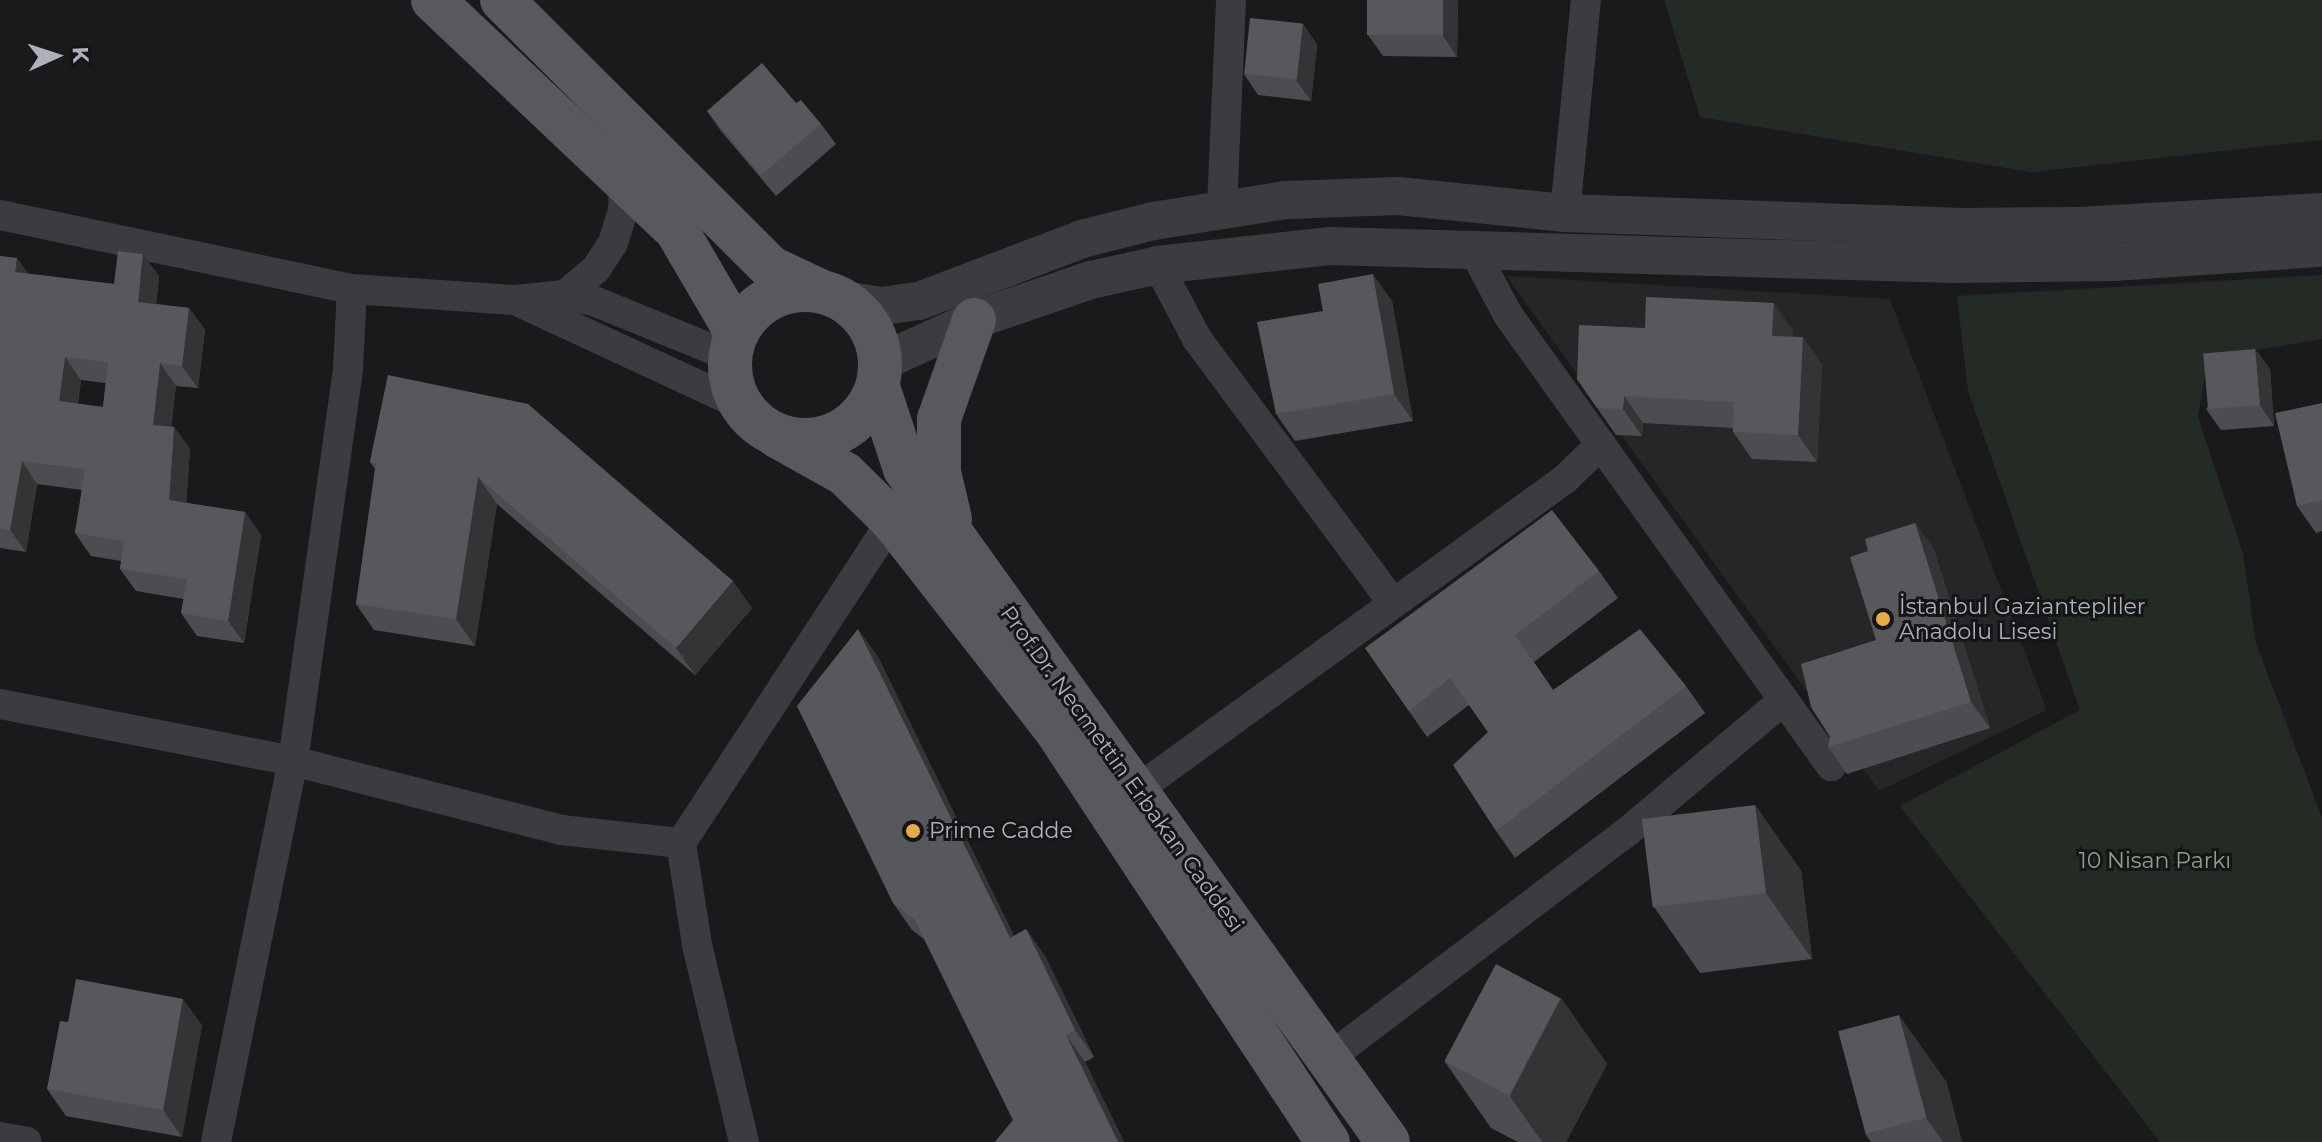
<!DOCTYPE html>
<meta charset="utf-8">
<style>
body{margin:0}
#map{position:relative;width:2322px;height:1142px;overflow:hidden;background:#1a1a1c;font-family:Montserrat,sans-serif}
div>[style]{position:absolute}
.built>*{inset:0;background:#262629}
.green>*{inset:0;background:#242b24}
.minor>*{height:30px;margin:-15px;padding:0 15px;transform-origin:15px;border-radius:15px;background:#3b3c40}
.tertiary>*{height:38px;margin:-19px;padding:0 19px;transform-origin:19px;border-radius:19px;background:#3b3c40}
.primary>*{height:44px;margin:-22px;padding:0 22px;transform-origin:22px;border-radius:22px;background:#57595f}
.primary>.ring{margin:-22px;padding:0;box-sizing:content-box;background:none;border:44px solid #57595f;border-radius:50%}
.wall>*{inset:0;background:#4b4d50}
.shaded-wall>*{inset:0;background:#333436}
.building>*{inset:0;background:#56585b;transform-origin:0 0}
.dots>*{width:22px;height:22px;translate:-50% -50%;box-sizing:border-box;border:4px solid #151517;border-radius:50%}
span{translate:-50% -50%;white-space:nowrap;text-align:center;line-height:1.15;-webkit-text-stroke:6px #151517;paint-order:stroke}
.poi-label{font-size:22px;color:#adb2ba}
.left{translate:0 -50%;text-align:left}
.street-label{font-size:22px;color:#adb2ba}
.park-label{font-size:22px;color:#86a486}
.north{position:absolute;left:16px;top:16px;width:80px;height:80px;-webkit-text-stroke:6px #151517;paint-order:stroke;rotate:87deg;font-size:22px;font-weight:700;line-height:32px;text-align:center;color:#adb2ba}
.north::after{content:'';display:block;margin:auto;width:28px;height:36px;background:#adb2ba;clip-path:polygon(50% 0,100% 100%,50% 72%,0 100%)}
</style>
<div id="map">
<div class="built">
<div style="clip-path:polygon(1506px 276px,1890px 299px,2047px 710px,1879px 791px)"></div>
</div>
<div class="green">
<div style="clip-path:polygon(1664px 0,2322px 0,2322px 140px,2031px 172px,1700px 117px)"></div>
<div style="clip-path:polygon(2322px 275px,2322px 339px,2208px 358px,2198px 417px,2243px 554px,2256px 643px,2322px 818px,2322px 1142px,2160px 1142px,1900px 806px,2080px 710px,1968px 391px,1957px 296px)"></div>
</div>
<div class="minor">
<div style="left:1222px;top:207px;width:207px;rotate:-87.5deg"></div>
<div style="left:1565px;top:213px;width:214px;rotate:-84.4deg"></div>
<div style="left:0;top:215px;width:360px;rotate:11.9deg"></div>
<div style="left:352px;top:289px;width:163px;rotate:3.9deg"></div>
<div style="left:515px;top:300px;width:50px;rotate:-5.7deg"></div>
<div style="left:565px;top:295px;width:30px;rotate:12deg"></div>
<div style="left:594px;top:301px;width:146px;rotate:22.2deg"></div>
<div style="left:1474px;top:251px;width:72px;rotate:62deg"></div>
<div style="left:1508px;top:315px;width:555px;rotate:54.39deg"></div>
<div style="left:1158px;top:265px;width:84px;rotate:62.2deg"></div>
<div style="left:1197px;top:339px;width:329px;rotate:53.4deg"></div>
<div style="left:565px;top:295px;width:40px;rotate:-40deg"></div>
<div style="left:596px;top:269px;width:31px;rotate:-57deg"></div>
<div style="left:613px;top:243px;width:34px;rotate:-73deg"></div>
<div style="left:623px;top:211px;width:34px;rotate:-88deg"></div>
<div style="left:517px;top:301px;width:245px;rotate:24.9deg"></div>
<div style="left:0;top:704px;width:298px;rotate:11deg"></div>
<div style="left:293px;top:761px;width:277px;rotate:14.4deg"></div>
<div style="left:561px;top:830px;width:121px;rotate:6.2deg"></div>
<div style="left:1138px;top:789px;width:528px;rotate:-35.98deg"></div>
<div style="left:1565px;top:479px;width:50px;rotate:-44.2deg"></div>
<div style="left:1329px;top:1058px;width:374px;rotate:-37.2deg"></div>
<div style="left:1627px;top:832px;width:205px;rotate:-40.1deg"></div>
<div style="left:0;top:1137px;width:27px;rotate:10deg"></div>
<div style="left:216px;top:1142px;width:389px;rotate:-78.6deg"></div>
<div style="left:293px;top:761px;width:397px;rotate:-82deg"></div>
<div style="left:348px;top:368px;width:79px;rotate:-87.1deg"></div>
<div style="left:744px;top:1142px;width:204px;rotate:-103.4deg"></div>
<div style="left:697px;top:944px;width:102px;rotate:-99deg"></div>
<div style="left:681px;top:843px;width:386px;rotate:-56.8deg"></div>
</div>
<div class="tertiary">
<div style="left:843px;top:300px;width:39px;rotate:9deg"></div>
<div style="left:882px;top:306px;width:37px;rotate:-8deg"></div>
<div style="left:919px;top:301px;width:174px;rotate:-20.8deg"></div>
<div style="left:1082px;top:239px;width:73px;rotate:-14.2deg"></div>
<div style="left:1153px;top:221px;width:135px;rotate:-9deg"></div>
<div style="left:1286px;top:200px;width:112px;rotate:-2deg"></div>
<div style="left:1398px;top:196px;width:168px;rotate:5.8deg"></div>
<div style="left:1565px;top:213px;width:392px;rotate:2deg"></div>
<div style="left:1957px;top:227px;width:122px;rotate:-0.5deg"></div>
<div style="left:2079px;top:226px;width:243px;rotate:-3.3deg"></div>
<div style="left:881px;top:362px;width:102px;rotate:-24.3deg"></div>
<div style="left:974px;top:320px;width:124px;rotate:-18.9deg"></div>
<div style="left:1091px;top:280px;width:69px;rotate:-12.6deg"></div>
<div style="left:1158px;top:265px;width:174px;rotate:-6.3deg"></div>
<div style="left:1331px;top:246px;width:624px;rotate:1.65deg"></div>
<div style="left:1955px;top:264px;width:159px;rotate:-0.7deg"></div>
<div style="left:2114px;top:262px;width:208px;rotate:-3.9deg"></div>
</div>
<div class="primary">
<div style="left:433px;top:0;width:336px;rotate:43.4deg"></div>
<div style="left:677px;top:231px;width:117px;rotate:59.7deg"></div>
<div style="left:502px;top:0;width:380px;rotate:44.9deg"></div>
<div style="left:771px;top:268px;width:54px;rotate:25.1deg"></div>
<div class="ring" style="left:730px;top:290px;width:106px;height:106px"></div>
<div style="left:878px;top:387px;width:86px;rotate:71.8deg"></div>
<div style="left:905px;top:469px;width:828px;rotate:54.33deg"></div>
<div style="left:777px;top:436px;width:78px;rotate:29.2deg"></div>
<div style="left:845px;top:474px;width:66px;rotate:44.4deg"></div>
<div style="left:892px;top:520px;width:266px;rotate:52deg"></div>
<div style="left:1056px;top:730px;width:494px;rotate:56.6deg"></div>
<div style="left:950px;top:519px;width:48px;rotate:-103.2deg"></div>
<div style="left:939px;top:472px;width:53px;rotate:-90deg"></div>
<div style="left:939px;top:419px;width:105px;rotate:-70.5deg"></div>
</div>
<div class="wall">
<div style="clip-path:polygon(1458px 0,1457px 57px,1383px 56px,1368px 35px)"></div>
<div style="clip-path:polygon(1303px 24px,1317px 45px,1311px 101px,1258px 95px,1244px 74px)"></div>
<div style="clip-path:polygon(796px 103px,821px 124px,836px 144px,776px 196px,721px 131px,707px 111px)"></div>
<div style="clip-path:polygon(evenodd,0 256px,28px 274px,114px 284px,159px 276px,156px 304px,189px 308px,205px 330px,198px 388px,176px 386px,171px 426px,174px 427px,190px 449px,186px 503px,245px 512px,261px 535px,244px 643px,197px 636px,181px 613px,184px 599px,136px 591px,120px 569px,121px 561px,91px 556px,75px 533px,82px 490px,37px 484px,26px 552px,0 548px,0 256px,81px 380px,106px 383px,103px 407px,78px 404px,81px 380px)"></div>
<div style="clip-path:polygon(1392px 301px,1413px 421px,1295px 441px,1276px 414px)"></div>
<div style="clip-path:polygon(1645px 328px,1793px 330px,1792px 337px,1822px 364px,1817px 462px,1752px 459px,1733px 432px,1733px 428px,1643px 423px,1642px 436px,1616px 435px,1577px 379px)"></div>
<div style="clip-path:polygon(2255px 349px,2270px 369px,2274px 426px,2221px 430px,2206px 409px)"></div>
<div style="clip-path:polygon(388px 375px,752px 608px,695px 675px,497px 504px,475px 646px,374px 630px,356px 604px,375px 469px,370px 462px)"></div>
<div style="clip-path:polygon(2322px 403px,2322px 531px,2316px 533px,2297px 506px)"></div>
<div style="clip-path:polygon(1915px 523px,1934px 550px,1990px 728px,1847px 774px,1828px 747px,1830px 737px,1876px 640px,1868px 551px)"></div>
<div style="clip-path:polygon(1599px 571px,1618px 598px,1534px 662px,1553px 690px,1686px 686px,1705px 713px,1515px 858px,1496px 831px,1488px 732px,1469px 705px,1427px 737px,1365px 648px)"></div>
<div style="clip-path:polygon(877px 655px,1014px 936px,1026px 929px,1045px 956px,1094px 1057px,1085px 1062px,1124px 1142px,995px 1142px,1013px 1120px,924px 939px,912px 930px,893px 903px)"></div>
<div style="clip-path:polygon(1755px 805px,1801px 871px,1812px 959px,1700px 973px,1654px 907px)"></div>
<div style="clip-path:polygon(1561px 998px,1607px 1064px,1566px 1142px,1518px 1142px,1491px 1128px,1445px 1062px)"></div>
<div style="clip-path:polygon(68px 1022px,202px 1025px,182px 1137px,66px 1116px,47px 1089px)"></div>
<div style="clip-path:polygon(1946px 1081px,1962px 1142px,1871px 1142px,1865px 1134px)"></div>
</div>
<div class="shaded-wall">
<div style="clip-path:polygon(1443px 0,1458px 0,1457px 57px,1443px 36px)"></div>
<div style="clip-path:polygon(1303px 24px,1317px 45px,1311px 101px,1296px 80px)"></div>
<div style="clip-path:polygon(143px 254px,159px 276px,154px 324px,138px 302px)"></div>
<div style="clip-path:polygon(17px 258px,33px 280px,15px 272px)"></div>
<div style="clip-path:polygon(1373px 274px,1392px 301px,1413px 421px,1394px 394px)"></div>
<div style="clip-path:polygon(1774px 303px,1793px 330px,1791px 363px,1772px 336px)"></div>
<div style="clip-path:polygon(189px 308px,205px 330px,198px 388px,182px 366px)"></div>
<div style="clip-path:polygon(1803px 337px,1822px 364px,1817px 462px,1798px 435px)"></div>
<div style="clip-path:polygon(2255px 349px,2270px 369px,2274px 426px,2260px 405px)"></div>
<div style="clip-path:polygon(65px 357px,81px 380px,75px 424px,59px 401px)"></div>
<div style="clip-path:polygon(160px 363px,176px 386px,169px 448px,153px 425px)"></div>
<div style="clip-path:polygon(1624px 396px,1643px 423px,1642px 436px,1623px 409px)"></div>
<div style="clip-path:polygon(174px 427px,190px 449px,185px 523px,169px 500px)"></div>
<div style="clip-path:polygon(22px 461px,37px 484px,26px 552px,10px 530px)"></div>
<div style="clip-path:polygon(478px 477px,497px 504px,475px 646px,456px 619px)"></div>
<div style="clip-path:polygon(245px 512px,261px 535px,244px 643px,228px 621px)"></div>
<div style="clip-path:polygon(1915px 523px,1934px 550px,1990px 728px,1971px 702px)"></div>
<div style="clip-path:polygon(733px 581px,752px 608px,695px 675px,676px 648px)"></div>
<div style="clip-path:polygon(858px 629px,877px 655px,1028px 965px,1010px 938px)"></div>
<div style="clip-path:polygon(1755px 805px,1801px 871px,1812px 959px,1766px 893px)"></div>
<div style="clip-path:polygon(1026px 929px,1045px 956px,1094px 1057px,1075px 1030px)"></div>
<div style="clip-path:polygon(1561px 998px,1607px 1064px,1566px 1142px,1542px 1142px,1510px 1096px)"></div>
<div style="clip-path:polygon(183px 999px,202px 1025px,182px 1137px,163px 1110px)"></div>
<div style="clip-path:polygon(1899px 1015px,1946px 1081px,1962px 1142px,1943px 1142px,1926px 1118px)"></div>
<div style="clip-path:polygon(1066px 1035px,1085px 1062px,1124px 1142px,1118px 1142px)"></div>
</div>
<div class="building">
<div style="left:1367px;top:0;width:76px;height:35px"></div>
<div style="left:1250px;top:18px;width:53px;height:56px;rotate:6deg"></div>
<div style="clip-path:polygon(762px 63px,796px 103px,801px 100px,821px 124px,761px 175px,707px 111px)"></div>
<div style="clip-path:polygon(evenodd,118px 251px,143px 254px,138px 302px,189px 308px,182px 366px,160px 363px,153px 425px,174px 427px,169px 500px,245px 512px,228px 621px,181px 613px,187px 579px,120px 569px,124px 541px,75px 533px,85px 469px,22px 461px,10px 530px,0 528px,0 256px,17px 258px,15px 272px,114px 284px,118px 251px,65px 357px,108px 362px,103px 407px,59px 401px,65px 357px)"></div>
<div style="clip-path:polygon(1373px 274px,1394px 394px,1276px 414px,1257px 322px,1323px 311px,1318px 284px)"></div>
<div style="clip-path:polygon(1646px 297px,1774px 303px,1772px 336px,1803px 337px,1798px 435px,1733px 432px,1734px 402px,1624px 396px,1623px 409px,1597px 408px,1577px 379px,1579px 325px,1645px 328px)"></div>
<div style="left:2255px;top:349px;width:56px;height:52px;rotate:85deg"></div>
<div style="clip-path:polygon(388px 375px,528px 404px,733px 581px,676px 648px,478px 477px,456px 619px,356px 604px,376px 463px,370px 462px)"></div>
<div style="clip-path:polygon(2322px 403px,2322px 500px,2297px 506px,2275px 413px)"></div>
<div style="clip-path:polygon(1552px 510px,1599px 571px,1515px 635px,1553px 690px,1640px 629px,1686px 686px,1496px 831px,1453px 765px,1488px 732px,1450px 678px,1409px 711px,1365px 648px)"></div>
<div style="clip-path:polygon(1915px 523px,1971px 702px,1828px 747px,1830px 737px,1811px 707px,1801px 664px,1876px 640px,1850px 557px,1868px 551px,1865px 539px)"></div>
<div style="clip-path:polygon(858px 629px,1010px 938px,1026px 929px,1075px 1030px,1066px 1035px,1118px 1142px,995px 1142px,1013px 1120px,915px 920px,893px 903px,797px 706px)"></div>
<div style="left:1755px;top:805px;width:89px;height:114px;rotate:83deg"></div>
<div style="left:1496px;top:964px;width:73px;height:110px;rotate:28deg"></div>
<div style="clip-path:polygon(76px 979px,183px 999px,163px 1110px,47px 1089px,60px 1021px,68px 1022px)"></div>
<div style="left:1899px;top:1015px;width:106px;height:63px;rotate:75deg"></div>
</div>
<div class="dots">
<div style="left:1883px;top:619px;background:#e6aa47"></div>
<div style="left:913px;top:831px;background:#e6aa47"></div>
</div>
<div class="poi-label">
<span class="left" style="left:1899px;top:619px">İstanbul Gaziantepliler<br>Anadolu Lisesi</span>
<span class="left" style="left:929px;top:831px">Prime Cadde</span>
</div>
<div class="street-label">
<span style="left:1122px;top:769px;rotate:54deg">Prof.Dr. Necmettin Erbakan Caddesi</span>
</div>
<div class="park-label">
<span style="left:2155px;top:861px">10 Nisan Parkı</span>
</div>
<div class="north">K</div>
</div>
